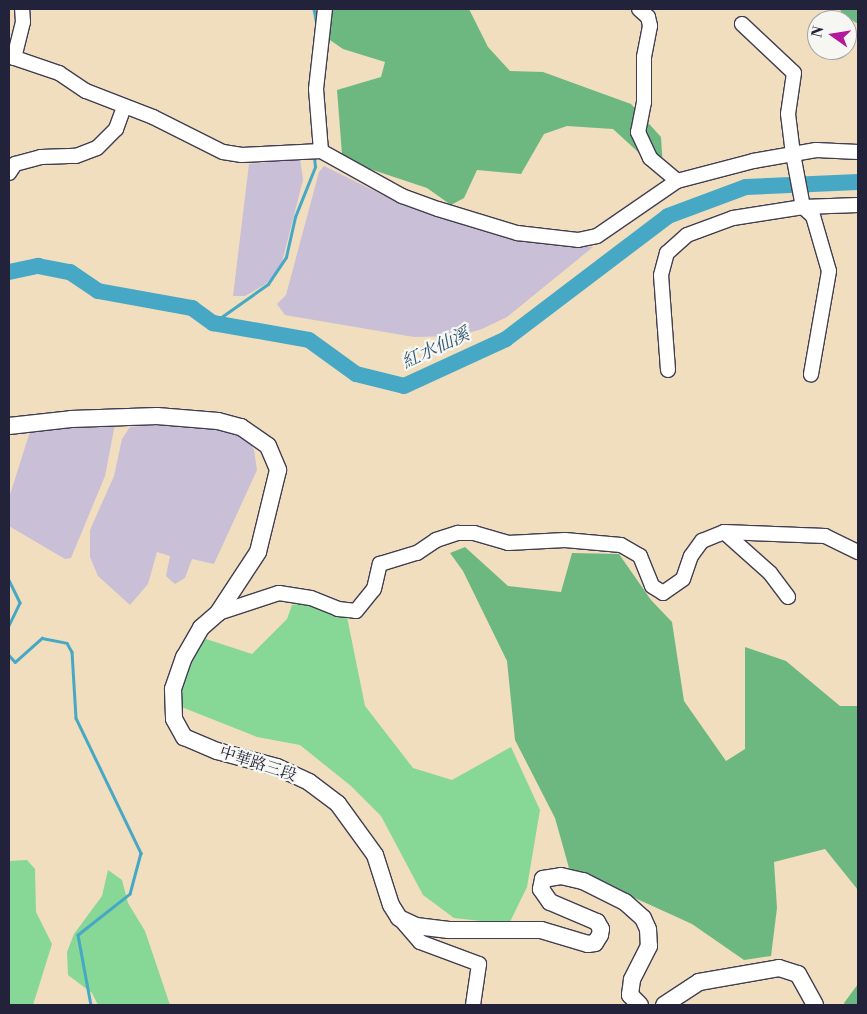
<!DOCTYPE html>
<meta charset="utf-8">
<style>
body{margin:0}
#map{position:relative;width:867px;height:1014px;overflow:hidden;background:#f0debe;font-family:"Libre Bodoni","Noto Serif TC",serif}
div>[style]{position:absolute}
.industrial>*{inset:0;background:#c9bfd7}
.green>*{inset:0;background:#87d797}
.forest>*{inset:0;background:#6db880}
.stream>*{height:2.5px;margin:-1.25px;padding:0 1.25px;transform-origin:1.25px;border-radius:1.25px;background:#46a8c5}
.river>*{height:16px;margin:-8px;padding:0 8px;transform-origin:8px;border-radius:8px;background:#46a8c5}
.roads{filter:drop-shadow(1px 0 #413e4f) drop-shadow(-1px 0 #413e4f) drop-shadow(0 1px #413e4f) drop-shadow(0 -1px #413e4f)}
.minor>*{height:14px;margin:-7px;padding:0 7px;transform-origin:7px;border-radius:7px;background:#fff}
.major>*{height:16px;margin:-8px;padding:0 8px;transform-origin:8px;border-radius:8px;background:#fff}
span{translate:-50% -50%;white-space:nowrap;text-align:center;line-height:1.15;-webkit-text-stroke:4.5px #f6f6f2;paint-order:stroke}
.street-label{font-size:16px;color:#22223b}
.water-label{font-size:18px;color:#305872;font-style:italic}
.frame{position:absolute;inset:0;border:10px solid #22223b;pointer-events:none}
.north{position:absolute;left:807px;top:10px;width:50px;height:50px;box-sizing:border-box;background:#f6f6f2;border:1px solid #a1a1a9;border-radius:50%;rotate:283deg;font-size:14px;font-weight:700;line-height:20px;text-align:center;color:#22223b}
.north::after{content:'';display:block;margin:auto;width:18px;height:22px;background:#b5179e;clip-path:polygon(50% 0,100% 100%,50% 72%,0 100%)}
</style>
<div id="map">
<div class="industrial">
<div style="clip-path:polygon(300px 158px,303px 180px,282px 262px,275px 276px,264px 285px,245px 296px,233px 296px,249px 164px)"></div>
<div style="clip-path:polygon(324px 166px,401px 204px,475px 229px,542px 244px,593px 247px,507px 317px,482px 329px,458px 336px,414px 337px,285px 315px,277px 304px,286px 295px,319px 172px)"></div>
<div style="clip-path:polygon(116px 419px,105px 476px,71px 558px,65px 559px,9px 526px,9px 498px,32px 425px)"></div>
<div style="clip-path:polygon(212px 420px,249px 440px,254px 450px,257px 470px,214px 564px,192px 559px,185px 578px,175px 584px,166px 576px,170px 556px,157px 552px,148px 584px,130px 605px,98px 576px,90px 557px,90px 530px,114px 476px,122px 439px,130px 427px)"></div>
</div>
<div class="green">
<div style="clip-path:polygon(307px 603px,346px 612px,365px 706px,413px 768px,452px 780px,511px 747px,540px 810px,527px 887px,509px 924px,454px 918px,423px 895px,381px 816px,351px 786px,300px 745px,257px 737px,179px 706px,186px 664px,201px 642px,206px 639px,252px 654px,287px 619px,292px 605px)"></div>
<div style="clip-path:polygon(27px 860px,35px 869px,36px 912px,52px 944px,33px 1005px,9px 1005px,9px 861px)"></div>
<div style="clip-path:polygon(108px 870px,122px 880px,128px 903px,145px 931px,170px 1005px,98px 1005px,92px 993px,68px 975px,67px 952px,74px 934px,102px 896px)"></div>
</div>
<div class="forest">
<div style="clip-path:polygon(331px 9px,469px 9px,488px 47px,510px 71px,543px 72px,631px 104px,661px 137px,663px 168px,649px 162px,613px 129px,567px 126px,544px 134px,521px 174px,477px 170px,464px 198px,451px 205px,427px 188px,355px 164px,342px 154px,337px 90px,381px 77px,385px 62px,343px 49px,330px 40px,324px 25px)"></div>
<div style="clip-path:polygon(840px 9px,858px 9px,858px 24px,842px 14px)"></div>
<div style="clip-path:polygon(465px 547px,508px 586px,561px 592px,572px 553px,619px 554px,651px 600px,672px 622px,684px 701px,726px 761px,745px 749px,745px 647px,786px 661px,840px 706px,858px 706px,858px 890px,825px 849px,774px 862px,777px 908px,771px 956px,744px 960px,692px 924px,569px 868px,555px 818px,515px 740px,507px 661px,463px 571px,450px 553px)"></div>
<div style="clip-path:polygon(858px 984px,858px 1005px,845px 1005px,844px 1003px)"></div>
</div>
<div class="stream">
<div style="left:314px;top:9px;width:15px;rotate:79deg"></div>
<div style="left:213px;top:323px;width:67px;rotate:-35.3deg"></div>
<div style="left:268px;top:284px;width:32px;rotate:-56deg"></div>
<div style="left:286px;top:257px;width:41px;rotate:-77.3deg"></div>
<div style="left:295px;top:217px;width:54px;rotate:-68.2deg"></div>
<div style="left:315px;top:167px;width:10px;rotate:-96deg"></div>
<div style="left:9px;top:580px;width:25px;rotate:64deg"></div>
<div style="left:20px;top:603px;width:25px;rotate:116deg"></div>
<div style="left:9px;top:655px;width:9px;rotate:49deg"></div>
<div style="left:15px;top:662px;width:36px;rotate:-42deg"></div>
<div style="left:42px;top:638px;width:25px;rotate:11deg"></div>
<div style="left:67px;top:643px;width:10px;rotate:61deg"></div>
<div style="left:72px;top:652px;width:66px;rotate:86.5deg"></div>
<div style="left:76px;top:718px;width:150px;rotate:64.3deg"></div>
<div style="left:141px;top:853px;width:42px;rotate:105deg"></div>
<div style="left:130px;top:894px;width:66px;rotate:141.7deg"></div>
<div style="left:78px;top:935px;width:71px;rotate:79.5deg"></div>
</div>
<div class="river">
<div style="left:9px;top:272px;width:30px;rotate:-12deg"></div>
<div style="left:38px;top:266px;width:33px;rotate:11deg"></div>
<div style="left:70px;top:272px;width:34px;rotate:34deg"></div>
<div style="left:98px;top:291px;width:96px;rotate:10.3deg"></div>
<div style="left:192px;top:308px;width:26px;rotate:36deg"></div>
<div style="left:213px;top:323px;width:97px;rotate:10deg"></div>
<div style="left:309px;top:340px;width:58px;rotate:35.9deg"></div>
<div style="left:356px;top:374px;width:49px;rotate:14deg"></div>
<div style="left:404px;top:386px;width:112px;rotate:-24.7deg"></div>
<div style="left:506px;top:339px;width:203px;rotate:-37.2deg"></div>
<div style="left:668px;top:216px;width:83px;rotate:-20.4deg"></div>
<div style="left:746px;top:187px;width:112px;rotate:-2.6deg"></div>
</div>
<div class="roads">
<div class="minor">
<div style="left:639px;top:9px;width:12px;rotate:42deg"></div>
<div style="left:648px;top:17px;width:9px;rotate:77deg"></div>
<div style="left:650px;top:26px;width:32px;rotate:101deg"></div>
<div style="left:644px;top:57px;width:45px;rotate:90deg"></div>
<div style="left:644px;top:102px;width:31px;rotate:101deg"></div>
<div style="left:638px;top:132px;width:29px;rotate:65deg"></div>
<div style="left:650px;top:158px;width:35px;rotate:40deg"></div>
<div style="left:742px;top:24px;width:71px;rotate:43.3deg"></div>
<div style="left:794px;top:73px;width:41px;rotate:98.3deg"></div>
<div style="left:788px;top:114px;width:40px;rotate:82.9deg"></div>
<div style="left:793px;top:154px;width:54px;rotate:79.3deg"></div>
<div style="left:803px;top:207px;width:13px;rotate:42deg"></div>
<div style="left:813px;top:216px;width:57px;rotate:73.8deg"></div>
<div style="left:829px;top:271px;width:105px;rotate:99.9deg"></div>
<div style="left:9px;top:56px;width:53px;rotate:18.8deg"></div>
<div style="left:59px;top:73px;width:32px;rotate:34deg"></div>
<div style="left:86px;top:91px;width:72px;rotate:21.2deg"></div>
<div style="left:153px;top:117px;width:78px;rotate:26.6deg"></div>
<div style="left:223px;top:152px;width:19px;rotate:9deg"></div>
<div style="left:242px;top:155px;width:79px;rotate:-2.9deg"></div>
<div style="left:321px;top:151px;width:93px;rotate:29.1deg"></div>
<div style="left:402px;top:196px;width:38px;rotate:20deg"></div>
<div style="left:438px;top:209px;width:83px;rotate:16.9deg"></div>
<div style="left:517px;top:233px;width:61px;rotate:6.5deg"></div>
<div style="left:578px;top:240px;width:19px;rotate:-12deg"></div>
<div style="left:597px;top:236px;width:97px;rotate:-34.5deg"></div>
<div style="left:677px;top:181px;width:79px;rotate:-14.7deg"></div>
<div style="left:753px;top:161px;width:64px;rotate:-9.9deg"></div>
<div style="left:816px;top:150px;width:42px;rotate:2.7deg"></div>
<div style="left:14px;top:58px;width:37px;rotate:-76deg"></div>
<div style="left:23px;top:22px;width:13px;rotate:-94deg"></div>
<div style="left:321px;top:151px;width:62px;rotate:-94.6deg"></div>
<div style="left:316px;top:89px;width:81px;rotate:-83.6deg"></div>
<div style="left:9px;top:173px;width:11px;rotate:-56deg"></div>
<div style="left:15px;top:164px;width:27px;rotate:-15deg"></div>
<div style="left:41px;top:157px;width:35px;rotate:-2deg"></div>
<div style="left:76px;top:156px;width:22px;rotate:-21deg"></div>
<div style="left:97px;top:148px;width:27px;rotate:-45deg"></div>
<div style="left:116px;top:129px;width:23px;rotate:-70deg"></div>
<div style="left:668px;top:370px;width:95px;rotate:-94.2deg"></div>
<div style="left:661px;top:275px;width:23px;rotate:-75deg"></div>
<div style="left:667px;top:253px;width:27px;rotate:-42deg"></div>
<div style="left:687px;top:235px;width:49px;rotate:-20.3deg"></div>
<div style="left:733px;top:218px;width:71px;rotate:-8.9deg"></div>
<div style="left:803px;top:207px;width:55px;rotate:-2.1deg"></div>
<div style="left:724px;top:532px;width:62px;rotate:41.7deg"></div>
<div style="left:770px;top:573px;width:30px;rotate:53deg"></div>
<div style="left:218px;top:613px;width:64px;rotate:-18.2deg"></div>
<div style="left:279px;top:593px;width:32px;rotate:9deg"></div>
<div style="left:311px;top:598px;width:29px;rotate:22deg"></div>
<div style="left:338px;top:609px;width:18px;rotate:6deg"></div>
<div style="left:356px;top:611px;width:28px;rotate:-51deg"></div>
<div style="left:374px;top:589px;width:26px;rotate:-77deg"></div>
<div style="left:380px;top:564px;width:39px;rotate:-17deg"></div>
<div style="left:417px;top:553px;width:23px;rotate:-34deg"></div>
<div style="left:436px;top:540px;width:23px;rotate:-18deg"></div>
<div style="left:458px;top:533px;width:16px"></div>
<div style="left:474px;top:533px;width:35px;rotate:16deg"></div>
<div style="left:508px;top:543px;width:57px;rotate:-3deg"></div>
<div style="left:565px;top:540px;width:56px;rotate:5.1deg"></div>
<div style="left:621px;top:545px;width:22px;rotate:30deg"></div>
<div style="left:640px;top:556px;width:32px;rotate:68deg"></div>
<div style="left:652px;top:586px;width:13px;rotate:32deg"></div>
<div style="left:663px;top:593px;width:24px;rotate:-35deg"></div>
<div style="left:683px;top:579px;width:24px;rotate:-71deg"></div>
<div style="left:691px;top:556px;width:19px;rotate:-54deg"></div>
<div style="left:702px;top:541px;width:24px;rotate:-22deg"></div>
<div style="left:724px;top:532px;width:101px;rotate:2.3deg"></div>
<div style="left:825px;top:536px;width:37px;rotate:26deg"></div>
<div style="left:401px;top:920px;width:29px;rotate:49deg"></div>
<div style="left:420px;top:942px;width:63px;rotate:20.4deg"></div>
<div style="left:479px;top:964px;width:41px;rotate:98.3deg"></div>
</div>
<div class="major">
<div style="left:9px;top:426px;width:62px;rotate:-6.4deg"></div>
<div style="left:71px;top:419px;width:86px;rotate:-2deg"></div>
<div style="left:157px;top:416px;width:61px;rotate:4.7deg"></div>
<div style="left:218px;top:421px;width:24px;rotate:15deg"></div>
<div style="left:241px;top:427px;width:33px;rotate:35deg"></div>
<div style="left:268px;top:446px;width:26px;rotate:67deg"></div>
<div style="left:278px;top:470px;width:84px;rotate:103.7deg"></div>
<div style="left:258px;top:552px;width:73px;rotate:123.3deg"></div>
<div style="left:218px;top:613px;width:23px;rotate:139deg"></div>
<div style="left:201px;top:628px;width:34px;rotate:120deg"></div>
<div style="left:184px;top:657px;width:34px;rotate:109deg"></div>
<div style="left:173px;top:689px;width:30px;rotate:88deg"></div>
<div style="left:174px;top:719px;width:21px;rotate:61deg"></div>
<div style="left:184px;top:737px;width:36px;rotate:23deg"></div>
<div style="left:217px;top:751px;width:62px;rotate:14.9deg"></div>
<div style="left:277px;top:767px;width:35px;rotate:25deg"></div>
<div style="left:309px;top:782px;width:36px;rotate:37deg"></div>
<div style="left:338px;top:804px;width:63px;rotate:54deg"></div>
<div style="left:375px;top:855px;width:52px;rotate:72.3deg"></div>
<div style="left:391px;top:905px;width:15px;rotate:58deg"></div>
<div style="left:399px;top:918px;width:19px;rotate:25deg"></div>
<div style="left:416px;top:926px;width:33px;rotate:7deg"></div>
<div style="left:449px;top:930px;width:92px"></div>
<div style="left:541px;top:930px;width:49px;rotate:16.6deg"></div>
<div style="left:588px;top:944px;width:7px;rotate:-8deg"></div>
<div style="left:595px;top:943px;width:9px;rotate:-58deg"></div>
<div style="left:600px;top:935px;width:6px;rotate:-81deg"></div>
<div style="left:601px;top:929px;width:8px;rotate:-120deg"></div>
<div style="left:597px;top:922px;width:51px;rotate:-156.9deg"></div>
<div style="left:550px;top:902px;width:16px;rotate:-125deg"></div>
<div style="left:541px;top:889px;width:10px;rotate:-79deg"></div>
<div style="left:543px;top:879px;width:18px;rotate:-9deg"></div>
<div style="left:561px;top:876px;width:23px;rotate:13deg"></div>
<div style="left:583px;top:881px;width:47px;rotate:26.6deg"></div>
<div style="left:625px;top:902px;width:24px;rotate:42deg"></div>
<div style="left:643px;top:918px;width:12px;rotate:66deg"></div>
<div style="left:648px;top:929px;width:17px;rotate:87deg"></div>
<div style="left:649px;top:946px;width:38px;rotate:117deg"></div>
<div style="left:632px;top:980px;width:15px;rotate:98deg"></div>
<div style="left:630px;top:995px;width:14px;rotate:45deg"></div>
<div style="left:664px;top:1005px;width:42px;rotate:-33.3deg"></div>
<div style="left:699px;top:982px;width:81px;rotate:-9.9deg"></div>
<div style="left:779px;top:968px;width:20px;rotate:18deg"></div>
<div style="left:798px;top:974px;width:35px;rotate:61deg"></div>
</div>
</div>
<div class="street-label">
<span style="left:258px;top:764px;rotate:18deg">中華路三段</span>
</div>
<div class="water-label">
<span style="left:436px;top:349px;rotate:-25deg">紅水仙溪</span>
</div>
<div class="frame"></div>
<div class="north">N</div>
</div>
